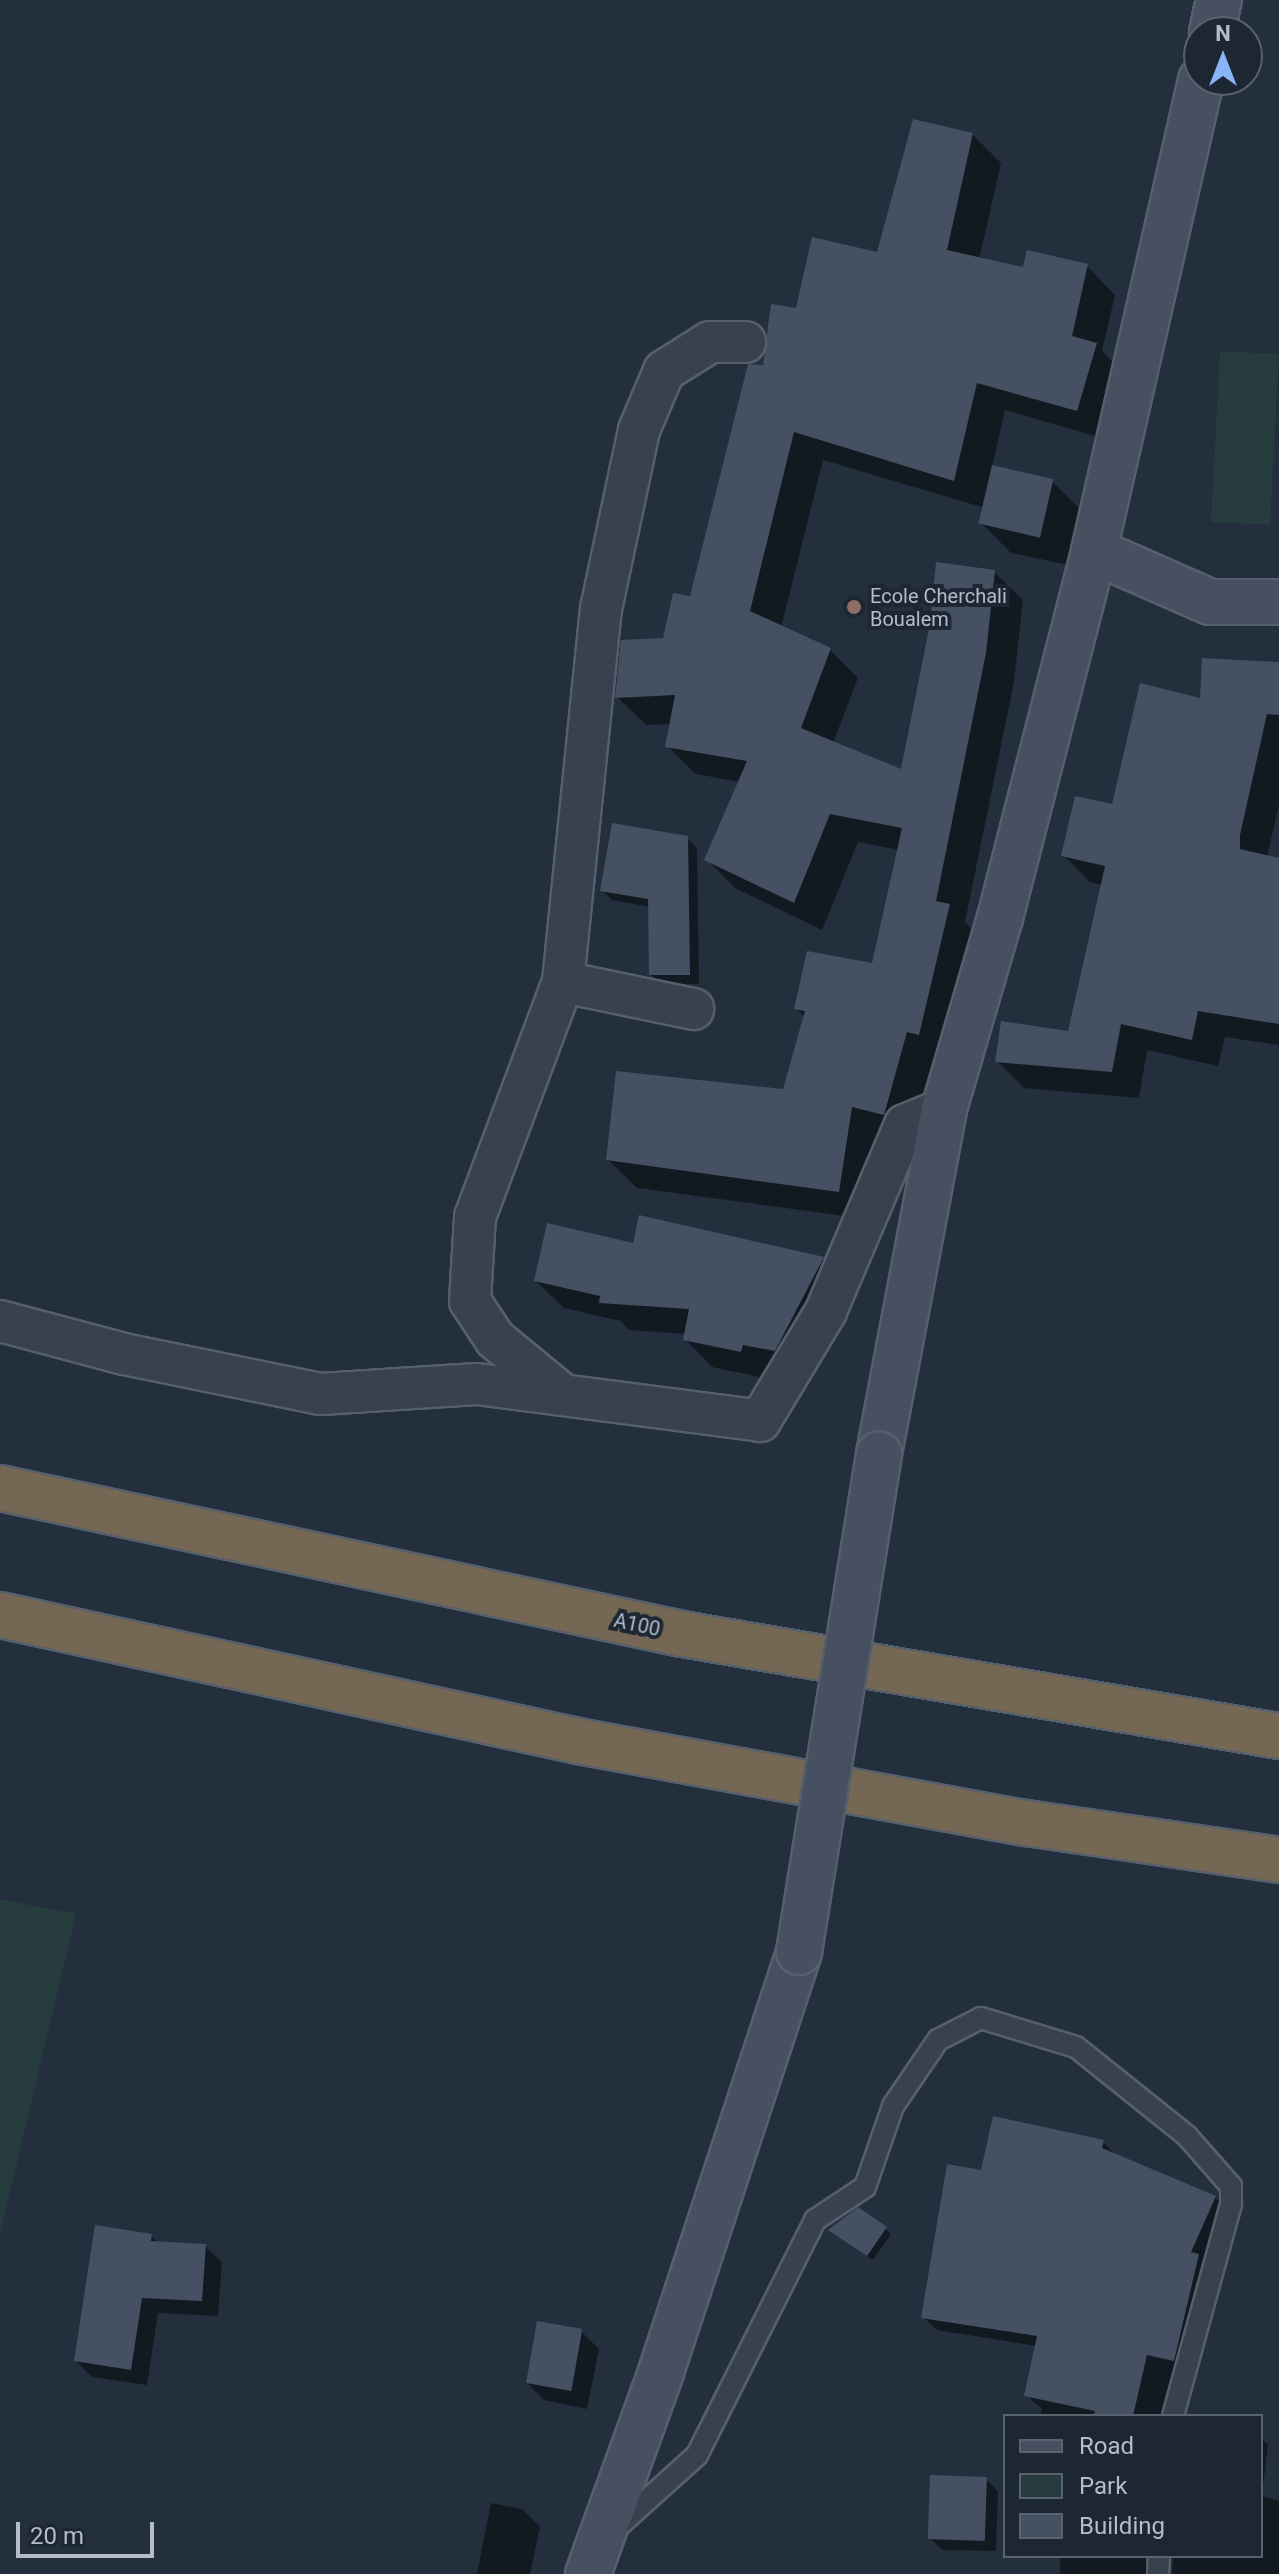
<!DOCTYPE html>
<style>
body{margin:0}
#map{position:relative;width:1279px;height:2574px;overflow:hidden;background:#242f3e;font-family:Roboto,sans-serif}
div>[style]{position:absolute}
.green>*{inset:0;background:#263c3f;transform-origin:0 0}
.shadow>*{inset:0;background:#0007}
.building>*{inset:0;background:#455162;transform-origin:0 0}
.roads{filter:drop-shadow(2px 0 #565f6c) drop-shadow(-2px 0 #565f6c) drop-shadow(0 2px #565f6c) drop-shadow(0 -2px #565f6c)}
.lane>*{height:20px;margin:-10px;padding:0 10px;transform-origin:10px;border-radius:10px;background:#38414e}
.street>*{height:40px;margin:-20px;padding:0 20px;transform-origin:20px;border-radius:20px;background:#38414e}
.secondary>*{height:44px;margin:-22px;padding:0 22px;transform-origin:22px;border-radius:22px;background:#465061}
.highway>*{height:44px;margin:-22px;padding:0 22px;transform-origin:22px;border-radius:22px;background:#746855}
.bridges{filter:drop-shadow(2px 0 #565f6c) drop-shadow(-2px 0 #565f6c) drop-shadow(0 2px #565f6c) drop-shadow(0 -2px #565f6c)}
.secondary-bridge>*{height:44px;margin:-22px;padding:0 22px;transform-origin:22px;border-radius:22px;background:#465061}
.dots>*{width:22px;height:22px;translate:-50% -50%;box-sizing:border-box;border:4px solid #1d2633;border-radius:50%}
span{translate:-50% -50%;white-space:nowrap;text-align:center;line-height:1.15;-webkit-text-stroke:8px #1d2633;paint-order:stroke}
.poi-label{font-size:20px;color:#b4bcc9}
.left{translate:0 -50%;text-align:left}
.street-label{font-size:20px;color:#b4bcc9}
.legend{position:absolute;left:1003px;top:2414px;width:260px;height:144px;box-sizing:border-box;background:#1d2633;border:2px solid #59626f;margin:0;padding:10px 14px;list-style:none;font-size:24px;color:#b4bcc9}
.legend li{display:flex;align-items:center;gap:16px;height:40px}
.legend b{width:40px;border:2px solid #59626f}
.north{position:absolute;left:1183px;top:16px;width:80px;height:80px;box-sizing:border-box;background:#1d2633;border:2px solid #59626f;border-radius:50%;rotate:0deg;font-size:22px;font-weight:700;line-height:32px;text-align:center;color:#b4bcc9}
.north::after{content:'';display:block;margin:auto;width:28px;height:36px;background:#8ab4f8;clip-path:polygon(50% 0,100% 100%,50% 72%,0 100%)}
.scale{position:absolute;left:16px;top:2522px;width:138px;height:36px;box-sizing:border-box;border:4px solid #b4bcc9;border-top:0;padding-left:10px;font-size:24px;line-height:28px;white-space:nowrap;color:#b4bcc9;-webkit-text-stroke:6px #1d2633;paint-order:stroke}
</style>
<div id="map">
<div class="green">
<div style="left:1220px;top:351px;width:59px;height:171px;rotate:3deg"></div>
<div style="clip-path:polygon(0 1899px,76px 1914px,0 2234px)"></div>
</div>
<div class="shadow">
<div style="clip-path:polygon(972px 134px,1001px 163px,979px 260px,1024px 270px,1087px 266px,1115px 295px,1102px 351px,1124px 373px,1105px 439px,1005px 410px,992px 467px,1052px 481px,1082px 511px,1069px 565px,1011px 553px,981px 523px,985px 508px,823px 460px,781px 628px,830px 650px,858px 678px,833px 743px,902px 771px,994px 572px,1023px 600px,1014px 682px,965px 922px,977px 934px,947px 1062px,935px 1059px,912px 1143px,867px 1219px,637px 1188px,608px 1160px,785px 1092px,805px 1017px,796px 1008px,872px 967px,899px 850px,858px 842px,822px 930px,735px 888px,707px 859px,740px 782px,696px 774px,667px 746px,671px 724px,646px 725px,617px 697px,692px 599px,764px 367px,798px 310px,878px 254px)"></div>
<div style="clip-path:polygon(1279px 665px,1279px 804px,1267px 857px,1279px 860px,1279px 1045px,1225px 1037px,1218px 1066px,1147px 1050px,1139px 1098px,1024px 1088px,997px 1061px,1070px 1033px,1103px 885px,1090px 882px,1063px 855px,1113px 807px,1202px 700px)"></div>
<div style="clip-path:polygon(687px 838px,697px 848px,699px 984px,661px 984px,651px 975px,650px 907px,612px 900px,602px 890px)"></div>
<div style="clip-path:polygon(634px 1245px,823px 1258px,851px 1286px,769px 1379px,712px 1367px,685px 1339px,686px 1334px,629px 1330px,621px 1321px,564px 1308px,536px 1281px)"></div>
<div style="clip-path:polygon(1103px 2142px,1117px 2156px,1215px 2197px,1228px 2210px,1177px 2416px,1040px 2416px,1042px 2409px,1026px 2395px,1037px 2346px,937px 2330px,923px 2317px,982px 2172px)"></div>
<div style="clip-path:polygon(885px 2228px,891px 2234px,873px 2260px,831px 2231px)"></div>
<div style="clip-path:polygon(151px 2236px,158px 2243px,205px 2246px,222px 2262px,218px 2316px,158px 2313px,147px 2385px,92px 2377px,76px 2361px)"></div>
<div style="clip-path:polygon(581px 2331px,599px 2349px,587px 2409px,544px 2400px,527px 2383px)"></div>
<div style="clip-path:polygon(1261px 2438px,1268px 2445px,1262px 2496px,1279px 2501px,1279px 2574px,1172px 2574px,1173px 2557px,1158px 2574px,1060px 2574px,1060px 2556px,1261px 2556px)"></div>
<div style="clip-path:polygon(986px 2479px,998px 2491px,996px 2551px,942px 2550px,930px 2538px)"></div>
<div style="clip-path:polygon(491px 2503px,522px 2509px,540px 2527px,530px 2574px,477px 2574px)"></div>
</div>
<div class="building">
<div style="clip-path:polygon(913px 119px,973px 133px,947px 250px,1023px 267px,1027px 250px,1088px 264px,1072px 336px,1097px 343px,1077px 411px,977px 383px,954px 481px,794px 432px,750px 611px,831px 648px,801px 728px,901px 769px,930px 624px,936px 562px,995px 570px,986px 653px,936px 901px,950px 904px,919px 1035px,907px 1032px,884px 1115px,852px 1107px,839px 1192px,606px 1160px,616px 1071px,783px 1089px,805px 1011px,794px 1009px,807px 951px,872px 963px,902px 828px,830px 814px,794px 903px,704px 860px,747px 761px,665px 747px,675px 695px,615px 698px,621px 640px,663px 638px,673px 593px,690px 596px,748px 364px,763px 365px,771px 304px,796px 308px,812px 237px,877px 252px)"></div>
<div style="left:992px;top:465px;width:63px;height:60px;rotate:13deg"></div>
<div style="clip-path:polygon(1202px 658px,1279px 662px,1279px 715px,1267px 714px,1240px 835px,1240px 849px,1279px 858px,1279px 1024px,1198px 1011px,1192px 1040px,1121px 1024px,1112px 1072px,995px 1062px,1001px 1021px,1068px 1031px,1105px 866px,1061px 856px,1075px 796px,1112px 804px,1140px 683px,1200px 698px)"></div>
<div style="clip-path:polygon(612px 823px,688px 836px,690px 975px,649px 975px,648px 899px,600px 891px)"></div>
<div style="clip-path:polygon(639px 1215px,824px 1257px,775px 1351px,743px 1345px,741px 1352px,683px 1340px,689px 1309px,599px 1303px,600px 1296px,534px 1281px,547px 1223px,633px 1243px)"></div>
<div style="clip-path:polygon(993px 2116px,1104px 2140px,1102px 2148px,1216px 2196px,1191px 2252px,1199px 2254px,1174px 2361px,1147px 2355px,1133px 2416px,1094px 2416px,1095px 2411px,1024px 2396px,1037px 2336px,921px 2318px,947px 2164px,981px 2170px)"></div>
<div style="clip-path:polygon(858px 2207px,887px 2227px,867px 2256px,828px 2230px)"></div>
<div style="clip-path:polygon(95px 2225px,152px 2234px,151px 2241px,206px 2244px,202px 2301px,142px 2298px,131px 2370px,74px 2361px)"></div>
<div style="left:537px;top:2321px;width:46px;height:63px;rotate:10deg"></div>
<div style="left:930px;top:2475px;width:57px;height:64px;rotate:2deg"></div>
</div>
<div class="roads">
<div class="lane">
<div style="left:614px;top:2530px;width:112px;rotate:-42.1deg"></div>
<div style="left:697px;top:2455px;width:263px;rotate:-63.3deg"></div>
<div style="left:815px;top:2220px;width:60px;rotate:-33.4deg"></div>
<div style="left:865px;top:2187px;width:86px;rotate:-70.9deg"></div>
<div style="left:893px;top:2106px;width:80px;rotate:-55.7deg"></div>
<div style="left:938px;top:2040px;width:48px;rotate:-27.1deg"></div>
<div style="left:981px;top:2018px;width:99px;rotate:17deg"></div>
<div style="left:1076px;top:2047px;width:142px;rotate:38.7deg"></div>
<div style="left:1187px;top:2136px;width:67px;rotate:48.7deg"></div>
<div style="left:1231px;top:2186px;width:18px;rotate:90deg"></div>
<div style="left:1231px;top:2204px;width:220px;rotate:105.3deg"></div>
<div style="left:1158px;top:2574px;width:18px;rotate:-87deg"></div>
</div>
<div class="street">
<div style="left:563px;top:982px;width:133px;rotate:11.7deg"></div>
<div style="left:0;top:1321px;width:128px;rotate:14.9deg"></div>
<div style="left:124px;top:1354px;width:201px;rotate:11.5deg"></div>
<div style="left:321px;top:1394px;width:156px;rotate:-3.7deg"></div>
<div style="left:477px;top:1384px;width:285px;rotate:7.4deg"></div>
<div style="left:760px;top:1421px;width:128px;rotate:-59deg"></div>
<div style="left:826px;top:1311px;width:202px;rotate:-67deg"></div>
<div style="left:905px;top:1125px;width:42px;rotate:-22.3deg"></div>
<div style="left:563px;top:1395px;width:88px;rotate:-140.5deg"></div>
<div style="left:495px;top:1339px;width:45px;rotate:-123.3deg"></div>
<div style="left:470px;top:1301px;width:84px;rotate:-86.6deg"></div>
<div style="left:475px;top:1217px;width:251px;rotate:-69.5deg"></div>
<div style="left:563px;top:982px;width:375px;rotate:-84.2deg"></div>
<div style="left:601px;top:609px;width:183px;rotate:-78deg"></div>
<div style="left:639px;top:430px;width:64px;rotate:-67deg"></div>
<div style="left:664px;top:371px;width:54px;rotate:-32.2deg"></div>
<div style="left:710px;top:342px;width:35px"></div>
</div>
<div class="secondary">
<div style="left:1212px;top:32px;width:33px;rotate:-78deg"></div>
<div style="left:1201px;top:80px;width:483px;rotate:102.8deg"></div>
<div style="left:1094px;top:551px;width:127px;rotate:23.7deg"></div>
<div style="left:1210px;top:602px;width:69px"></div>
<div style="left:879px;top:1454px;width:351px;rotate:-79.3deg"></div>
<div style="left:944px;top:1109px;width:199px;rotate:-73.7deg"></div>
<div style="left:1000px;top:918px;width:379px;rotate:-75.6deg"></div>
<div style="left:588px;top:2574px;width:215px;rotate:-70.1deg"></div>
<div style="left:661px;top:2372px;width:442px;rotate:-71.8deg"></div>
</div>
<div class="highway">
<div style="left:0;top:1488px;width:697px;rotate:12.08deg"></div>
<div style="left:682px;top:1634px;width:606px;rotate:9.7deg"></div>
<div style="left:0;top:1615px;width:592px;rotate:12.3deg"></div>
<div style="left:578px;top:1741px;width:455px;rotate:10.4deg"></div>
<div style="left:1026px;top:1823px;width:256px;rotate:8.3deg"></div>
</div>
</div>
<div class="bridges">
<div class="secondary-bridge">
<div style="left:799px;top:1952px;width:504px;rotate:-80.87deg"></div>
</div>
</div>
<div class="dots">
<div style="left:854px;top:607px;background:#8d6e63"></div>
</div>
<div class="poi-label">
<span class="left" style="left:870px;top:608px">Ecole Cherchali<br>Boualem</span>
</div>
<div class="street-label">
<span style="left:637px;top:1625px;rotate:12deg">A100</span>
</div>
<ul class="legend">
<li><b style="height:10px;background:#465061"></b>Road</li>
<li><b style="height:22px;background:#263c3f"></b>Park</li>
<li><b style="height:22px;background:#455162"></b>Building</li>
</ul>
<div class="north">N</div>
<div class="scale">20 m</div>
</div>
